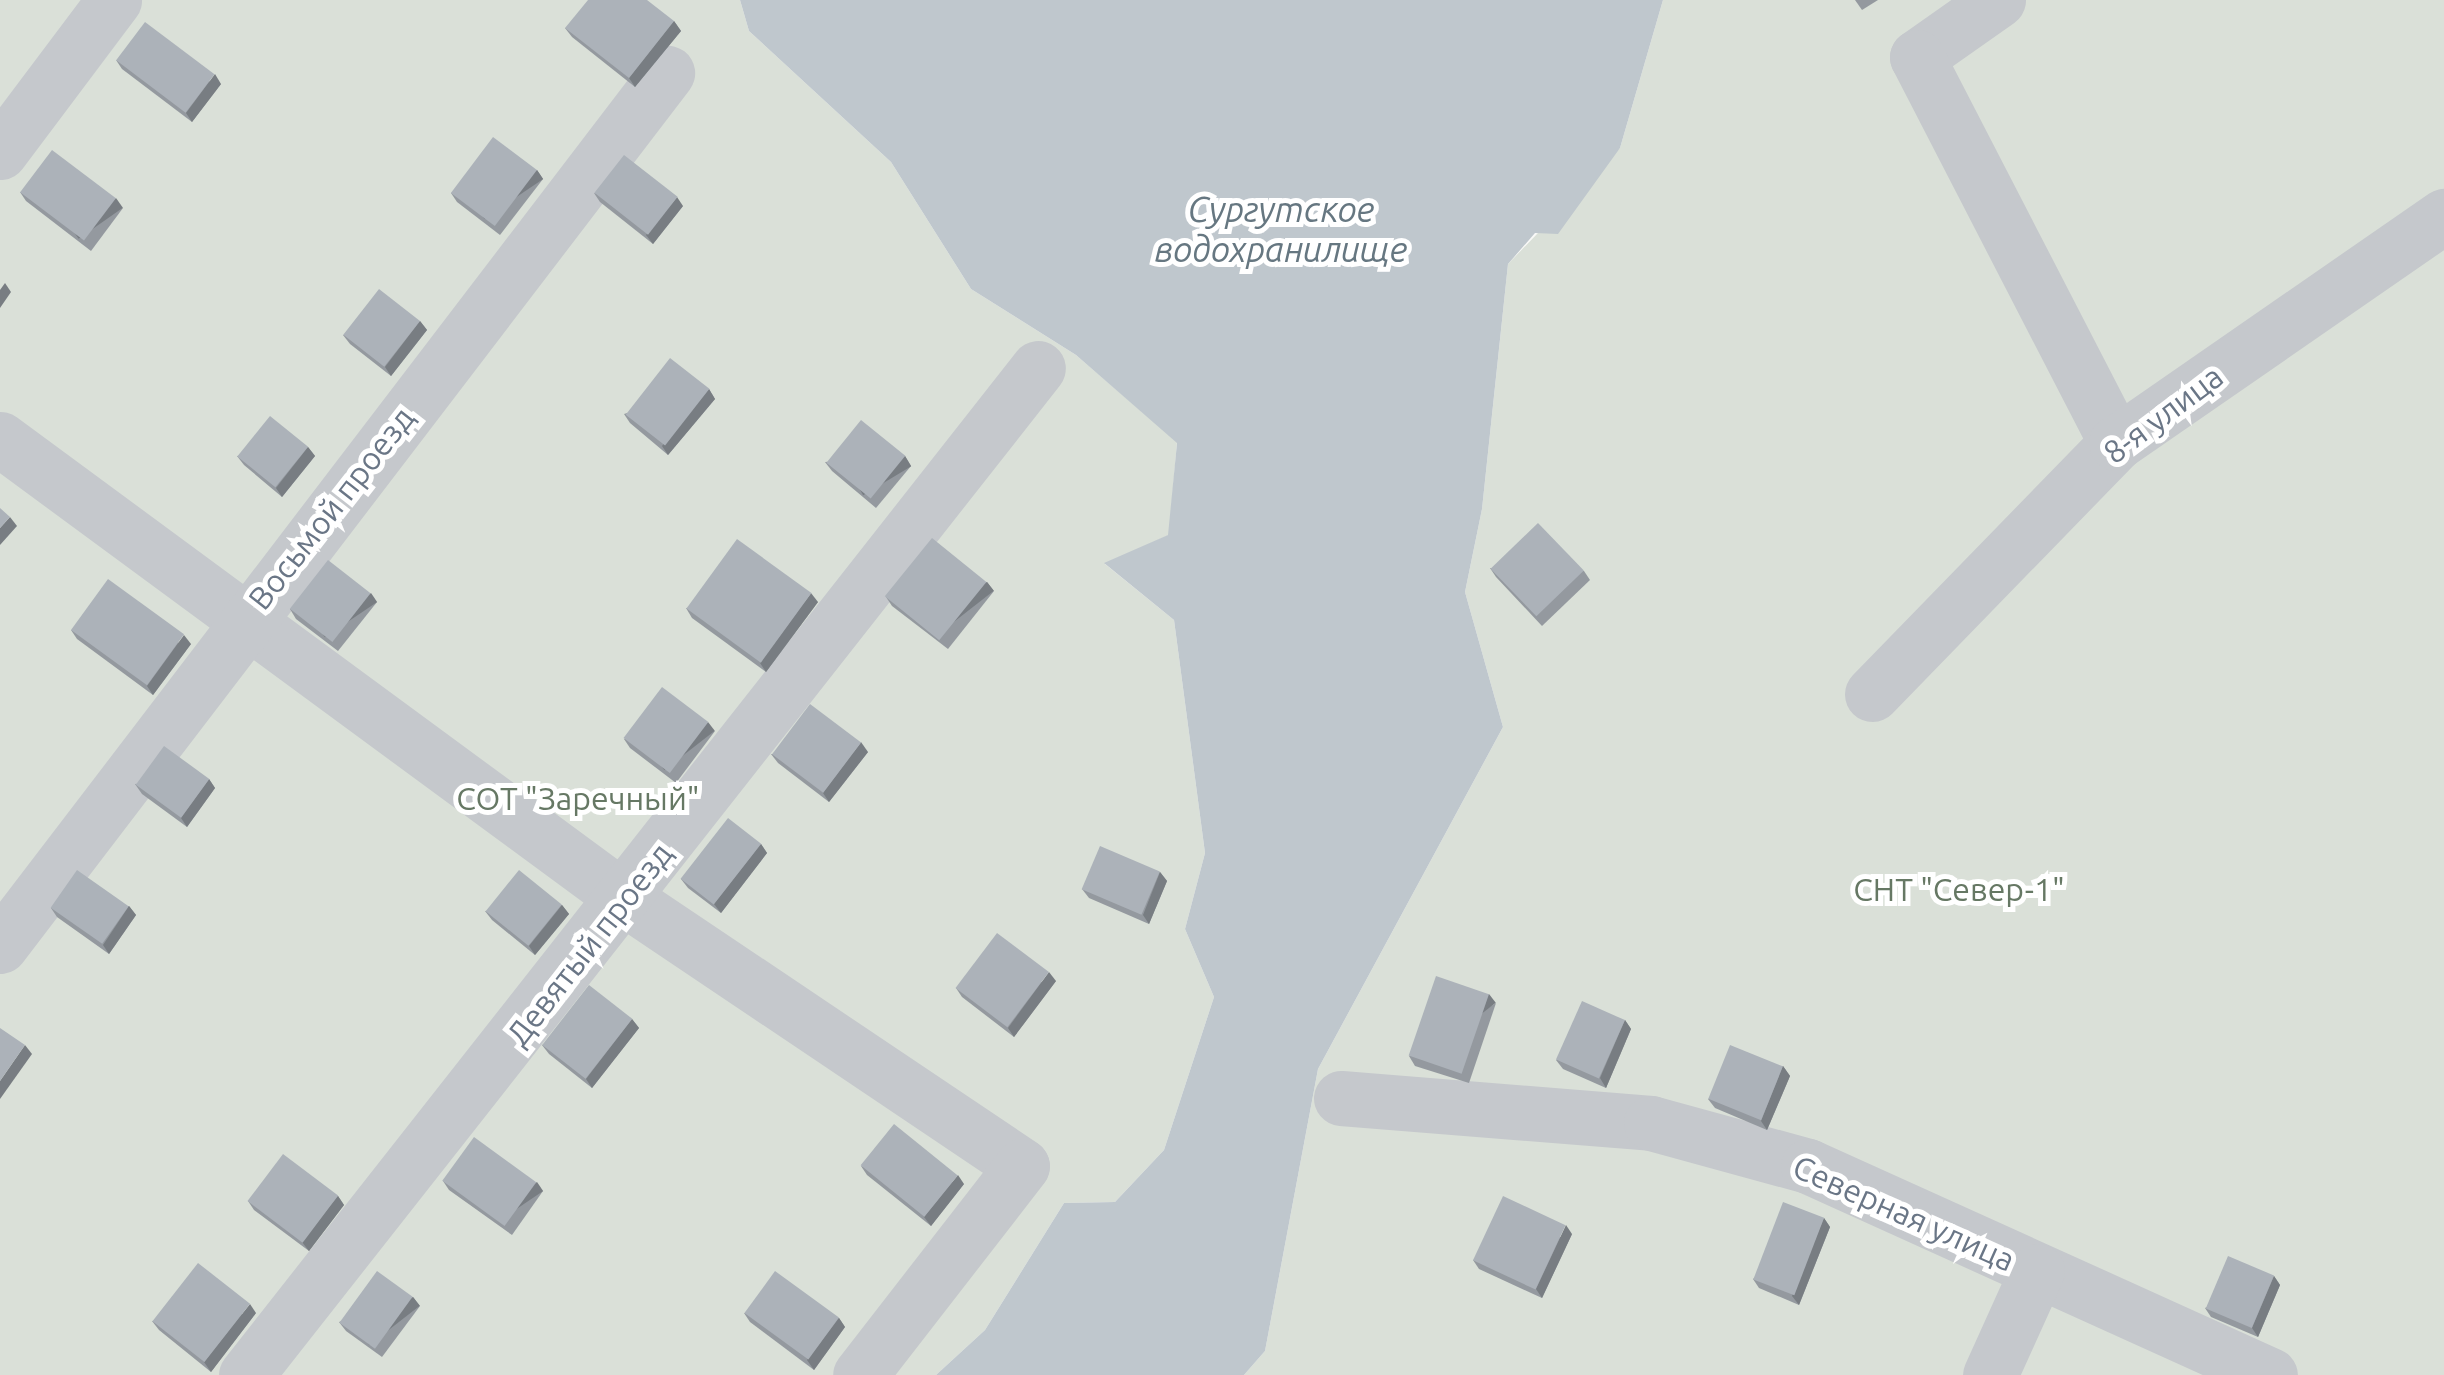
<!DOCTYPE html>
<meta charset="utf-8">
<style>
body{margin:0}
#map{position:relative;width:2444px;height:1375px;overflow:hidden;background:#f9f9f7;font-family:Ubuntu,sans-serif}
div>[style]{position:absolute}
.green>*{inset:0;background:#dae0d8}
.water>*{inset:0;background:#bfc7cd}
.minor>*{height:55px;margin:-27.5px;padding:0 27.5px;transform-origin:27.5px;border-radius:27.5px;background:#c5c8cc}
.wall>*{inset:0;background:#94999f}
.shaded-wall>*{inset:0;background:#787d82;transform-origin:0 0}
.building>*{inset:0;background:#acb2b9;transform-origin:0 0}
span{translate:-50% -50%;white-space:nowrap;text-align:center;line-height:1.15;-webkit-text-stroke:10px #fff;paint-order:stroke}
.street-label{font-size:32px;color:#6a7686}
.park-label{font-size:32px;color:#667864}
.water-label{font-size:35px;color:#667781;font-style:italic}
</style>
<div id="map">
<div class="green">
<div style="clip-path:polygon(0 0,740px 0,749px 31px,891px 162px,971px 289px,1076px 355px,1177px 442px,1169px 535px,1105px 564px,1174px 620px,1205px 853px,1185px 929px,1214px 997px,1164px 1150px,1115px 1202px,1064px 1203px,985px 1330px,936px 1375px,0 1375px)"></div>
<div style="clip-path:polygon(1663px 0,2444px 0,2444px 1375px,1244px 1375px,1265px 1351px,1318px 1069px,1503px 727px,1465px 592px,1482px 509px,1508px 264px,1620px 148px)"></div>
</div>
<div class="water">
<div style="clip-path:polygon(740px 0,1663px 0,1620px 148px,1558px 234px,1535px 233px,1508px 264px,1482px 509px,1465px 592px,1503px 727px,1318px 1069px,1265px 1351px,1244px 1375px,936px 1375px,985px 1330px,1064px 1203px,1115px 1202px,1164px 1150px,1214px 997px,1185px 929px,1205px 853px,1174px 620px,1104px 563px,1168px 535px,1177px 443px,1076px 355px,971px 289px,891px 162px,749px 31px)"></div>
</div>
<div class="minor">
<div style="left:1998px;top:0;width:99px;rotate:144.9deg"></div>
<div style="left:1917px;top:57px;width:434px;rotate:62.7deg"></div>
<div style="left:0;top:152px;width:190px;rotate:-53.1deg"></div>
<div style="left:0;top:439px;width:776px;rotate:36.35deg"></div>
<div style="left:625px;top:899px;width:478px;rotate:33.9deg"></div>
<div style="left:1022px;top:1166px;width:264px;rotate:127.8deg"></div>
<div style="left:1872px;top:694px;width:350px;rotate:-45.8deg"></div>
<div style="left:2116px;top:443px;width:399px;rotate:-34.7deg"></div>
<div style="left:0;top:946px;width:1099px;rotate:-52.62deg"></div>
<div style="left:1341px;top:1098px;width:311px;rotate:4.6deg"></div>
<div style="left:1651px;top:1123px;width:163px;rotate:15.3deg"></div>
<div style="left:1808px;top:1166px;width:507px;rotate:24.34deg"></div>
<div style="left:246px;top:1375px;width:1281px;rotate:-51.82deg"></div>
<div style="left:1990px;top:1375px;width:114px;rotate:-65.7deg"></div>
</div>
<div class="wall">
<div style="clip-path:polygon(1855px 0,1878px 0,1862px 10px)"></div>
<div style="clip-path:polygon(674px 21px,681px 31px,635px 87px,572px 37px,565px 28px)"></div>
<div style="clip-path:polygon(116px 60px,221px 84px,192px 122px,122px 69px)"></div>
<div style="clip-path:polygon(537px 170px,543px 179px,500px 235px,457px 202px,451px 193px)"></div>
<div style="clip-path:polygon(20px 192px,123px 208px,91px 251px,26px 201px)"></div>
<div style="clip-path:polygon(594px 193px,683px 206px,653px 244px,600px 202px)"></div>
<div style="clip-path:polygon(420px 321px,427px 330px,391px 376px,350px 344px,343px 335px)"></div>
<div style="clip-path:polygon(709px 389px,715px 399px,668px 455px,630px 423px,624px 414px)"></div>
<div style="clip-path:polygon(308px 447px,315px 456px,282px 497px,244px 465px,237px 456px)"></div>
<div style="clip-path:polygon(905px 456px,911px 466px,876px 508px,832px 471px,825px 462px)"></div>
<div style="clip-path:polygon(1490px 568px,1584px 571px,1590px 580px,1542px 626px,1496px 577px)"></div>
<div style="clip-path:polygon(987px 582px,994px 591px,948px 649px,892px 606px,886px 597px)"></div>
<div style="clip-path:polygon(377px 602px,338px 651px,296px 619px,290px 609px)"></div>
<div style="clip-path:polygon(818px 602px,766px 672px,692px 618px,686px 608px)"></div>
<div style="clip-path:polygon(71px 630px,191px 644px,153px 695px,77px 639px)"></div>
<div style="clip-path:polygon(715px 731px,676px 783px,630px 748px,624px 739px)"></div>
<div style="clip-path:polygon(868px 752px,829px 802px,778px 763px,771px 754px)"></div>
<div style="clip-path:polygon(209px 779px,215px 788px,187px 827px,142px 794px,135px 784px)"></div>
<div style="clip-path:polygon(761px 844px,767px 853px,721px 913px,688px 888px,681px 879px)"></div>
<div style="clip-path:polygon(1160px 872px,1167px 881px,1149px 924px,1089px 898px,1082px 889px)"></div>
<div style="clip-path:polygon(562px 905px,569px 914px,535px 955px,492px 920px,485px 911px)"></div>
<div style="clip-path:polygon(129px 906px,136px 915px,109px 954px,57px 917px,51px 908px)"></div>
<div style="clip-path:polygon(1056px 981px,1014px 1037px,962px 997px,956px 988px)"></div>
<div style="clip-path:polygon(1496px 1003px,1469px 1083px,1415px 1066px,1409px 1056px)"></div>
<div style="clip-path:polygon(632px 1019px,639px 1028px,592px 1088px,549px 1054px,542px 1045px)"></div>
<div style="clip-path:polygon(1625px 1020px,1631px 1029px,1606px 1088px,1563px 1069px,1556px 1060px)"></div>
<div style="clip-path:polygon(1783px 1066px,1790px 1076px,1767px 1130px,1715px 1108px,1708px 1099px)"></div>
<div style="clip-path:polygon(861px 1166px,964px 1184px,931px 1226px,867px 1175px)"></div>
<div style="clip-path:polygon(443px 1181px,543px 1191px,512px 1235px,449px 1190px)"></div>
<div style="clip-path:polygon(338px 1196px,344px 1205px,309px 1251px,254px 1210px,248px 1201px)"></div>
<div style="clip-path:polygon(1824px 1218px,1830px 1227px,1799px 1305px,1759px 1288px,1753px 1279px)"></div>
<div style="clip-path:polygon(1572px 1234px,1542px 1298px,1479px 1269px,1473px 1260px)"></div>
<div style="clip-path:polygon(2274px 1276px,2280px 1285px,2258px 1337px,2211px 1317px,2205px 1308px)"></div>
<div style="clip-path:polygon(413px 1297px,420px 1306px,382px 1357px,346px 1331px,339px 1322px)"></div>
<div style="clip-path:polygon(256px 1313px,211px 1372px,159px 1330px,152px 1321px)"></div>
<div style="clip-path:polygon(744px 1313px,839px 1318px,845px 1327px,814px 1370px,750px 1322px)"></div>
</div>
<div class="shaded-wall">
<div style="clip-path:polygon(674px 21px,681px 31px,635px 87px,629px 78px)"></div>
<div style="clip-path:polygon(215px 74px,221px 84px,192px 122px,186px 113px)"></div>
<div style="left:537px;top:170px;width:11px;height:71px;rotate:56deg"></div>
<div style="clip-path:polygon(677px 197px,683px 206px,653px 244px,646px 235px)"></div>
<div style="left:116px;top:198px;width:12px;height:54px;rotate:55deg"></div>
<div style="clip-path:polygon(5px 283px,11px 292px,0 308px,0 290px)"></div>
<div style="clip-path:polygon(420px 321px,427px 330px,391px 376px,385px 367px)"></div>
<div style="clip-path:polygon(709px 389px,715px 399px,668px 455px,662px 446px)"></div>
<div style="clip-path:polygon(308px 447px,315px 456px,282px 497px,276px 488px)"></div>
<div style="left:905px;top:456px;width:12px;height:56px;rotate:59deg"></div>
<div style="clip-path:polygon(10px 517px,17px 526px,0 545px,0 528px)"></div>
<div style="left:987px;top:582px;width:11px;height:74px;rotate:52deg"></div>
<div style="left:371px;top:593px;width:11px;height:63px;rotate:56deg"></div>
<div style="clip-path:polygon(811px 593px,818px 602px,766px 672px,760px 663px)"></div>
<div style="clip-path:polygon(184px 635px,191px 644px,153px 695px,147px 686px)"></div>
<div style="left:708px;top:722px;width:11px;height:64px;rotate:52deg"></div>
<div style="clip-path:polygon(861px 742px,868px 752px,829px 802px,823px 793px)"></div>
<div style="clip-path:polygon(209px 779px,215px 788px,187px 827px,181px 818px)"></div>
<div style="clip-path:polygon(761px 844px,767px 853px,721px 913px,714px 904px)"></div>
<div style="clip-path:polygon(1160px 872px,1167px 881px,1149px 924px,1143px 915px)"></div>
<div style="clip-path:polygon(562px 905px,569px 914px,535px 955px,529px 946px)"></div>
<div style="clip-path:polygon(129px 906px,136px 915px,109px 954px,103px 945px)"></div>
<div style="clip-path:polygon(1049px 972px,1056px 981px,1014px 1037px,1008px 1028px)"></div>
<div style="left:1489px;top:994px;width:11px;height:84px;rotate:52deg"></div>
<div style="clip-path:polygon(632px 1019px,639px 1028px,592px 1088px,586px 1079px)"></div>
<div style="clip-path:polygon(1625px 1020px,1631px 1029px,1606px 1088px,1600px 1078px)"></div>
<div style="clip-path:polygon(25px 1045px,32px 1054px,0 1099px,0 1081px)"></div>
<div style="clip-path:polygon(1783px 1066px,1790px 1076px,1767px 1130px,1761px 1121px)"></div>
<div style="clip-path:polygon(958px 1175px,964px 1184px,931px 1226px,924px 1217px)"></div>
<div style="left:537px;top:1182px;width:11px;height:54px;rotate:56deg"></div>
<div style="clip-path:polygon(338px 1196px,344px 1205px,309px 1251px,302px 1242px)"></div>
<div style="clip-path:polygon(1824px 1218px,1830px 1227px,1799px 1305px,1792px 1296px)"></div>
<div style="clip-path:polygon(1566px 1225px,1572px 1234px,1542px 1298px,1536px 1289px)"></div>
<div style="clip-path:polygon(2274px 1276px,2280px 1285px,2258px 1337px,2252px 1328px)"></div>
<div style="left:413px;top:1297px;width:11px;height:64px;rotate:52deg"></div>
<div style="clip-path:polygon(250px 1304px,256px 1313px,211px 1372px,204px 1362px)"></div>
<div style="clip-path:polygon(839px 1318px,845px 1327px,814px 1370px,807px 1360px)"></div>
</div>
<div class="building">
<div style="clip-path:polygon(588px 0,647px 0,674px 21px,629px 78px,565px 28px)"></div>
<div style="left:145px;top:22px;width:87px;height:48px;rotate:37deg"></div>
<div style="left:493px;top:137px;width:55px;height:70px;rotate:37deg"></div>
<div style="left:52px;top:150px;width:80px;height:53px;rotate:37deg"></div>
<div style="left:624px;top:155px;width:68px;height:48px;rotate:38deg"></div>
<div style="left:379px;top:289px;width:52px;height:58px;rotate:38deg"></div>
<div style="left:670px;top:358px;width:50px;height:72px;rotate:38deg"></div>
<div style="left:270px;top:416px;width:49px;height:52px;rotate:39deg"></div>
<div style="left:861px;top:420px;width:57px;height:55px;rotate:39deg"></div>
<div style="clip-path:polygon(0 508px,10px 517px,0 528px)"></div>
<div style="left:1538px;top:523px;width:66px;height:66px;rotate:46deg"></div>
<div style="left:932px;top:538px;width:70px;height:75px;rotate:39deg"></div>
<div style="left:737px;top:539px;width:92px;height:86px;rotate:36deg"></div>
<div style="left:328px;top:560px;width:54px;height:62px;rotate:38deg"></div>
<div style="left:108px;top:579px;width:94px;height:63px;rotate:36deg"></div>
<div style="left:662px;top:687px;width:58px;height:64px;rotate:37deg"></div>
<div style="left:810px;top:704px;width:64px;height:63px;rotate:37deg"></div>
<div style="left:164px;top:746px;width:56px;height:48px;rotate:36deg"></div>
<div style="left:728px;top:818px;width:42px;height:77px;rotate:38deg"></div>
<div style="left:1100px;top:846px;width:65px;height:47px;rotate:23deg"></div>
<div style="left:77px;top:870px;width:63px;height:46px;rotate:35deg"></div>
<div style="left:519px;top:870px;width:55px;height:53px;rotate:39deg"></div>
<div style="left:997px;top:933px;width:65px;height:69px;rotate:37deg"></div>
<div style="left:1436px;top:976px;width:56px;height:84px;rotate:19deg"></div>
<div style="left:589px;top:985px;width:55px;height:76px;rotate:38deg"></div>
<div style="left:1582px;top:1001px;width:47px;height:64px;rotate:24deg"></div>
<div style="clip-path:polygon(0 1028px,25px 1045px,0 1081px)"></div>
<div style="left:1730px;top:1045px;width:57px;height:58px;rotate:22deg"></div>
<div style="left:894px;top:1124px;width:82px;height:53px;rotate:39deg"></div>
<div style="left:474px;top:1137px;width:77px;height:54px;rotate:36deg"></div>
<div style="left:283px;top:1154px;width:69px;height:59px;rotate:37deg"></div>
<div style="left:1503px;top:1196px;width:69px;height:71px;rotate:25deg"></div>
<div style="left:1783px;top:1202px;width:44px;height:83px;rotate:21deg"></div>
<div style="left:2228px;top:1256px;width:50px;height:57px;rotate:23deg"></div>
<div style="left:198px;top:1263px;width:66px;height:74px;rotate:38deg"></div>
<div style="left:377px;top:1271px;width:44px;height:64px;rotate:36deg"></div>
<div style="left:775px;top:1271px;width:79px;height:52px;rotate:36deg"></div>
</div>
<div class="street-label">
<span style="left:2163px;top:414px;rotate:-37deg">8-я улица</span>
<span style="left:331px;top:508px;rotate:-52deg">Восьмой проезд</span>
<span style="left:589px;top:944px;rotate:-52deg">Девятый проезд</span>
<span style="left:1904px;top:1213px;rotate:24deg">Северная улица</span>
</div>
<div class="park-label">
<span style="left:578px;top:798px">СОТ "Заречный"</span>
<span style="left:1959px;top:889px">СНТ "Север-1"</span>
</div>
<div class="water-label">
<span style="left:1281px;top:229px">Сургутское<br>водохранилище</span>
</div>
</div>
